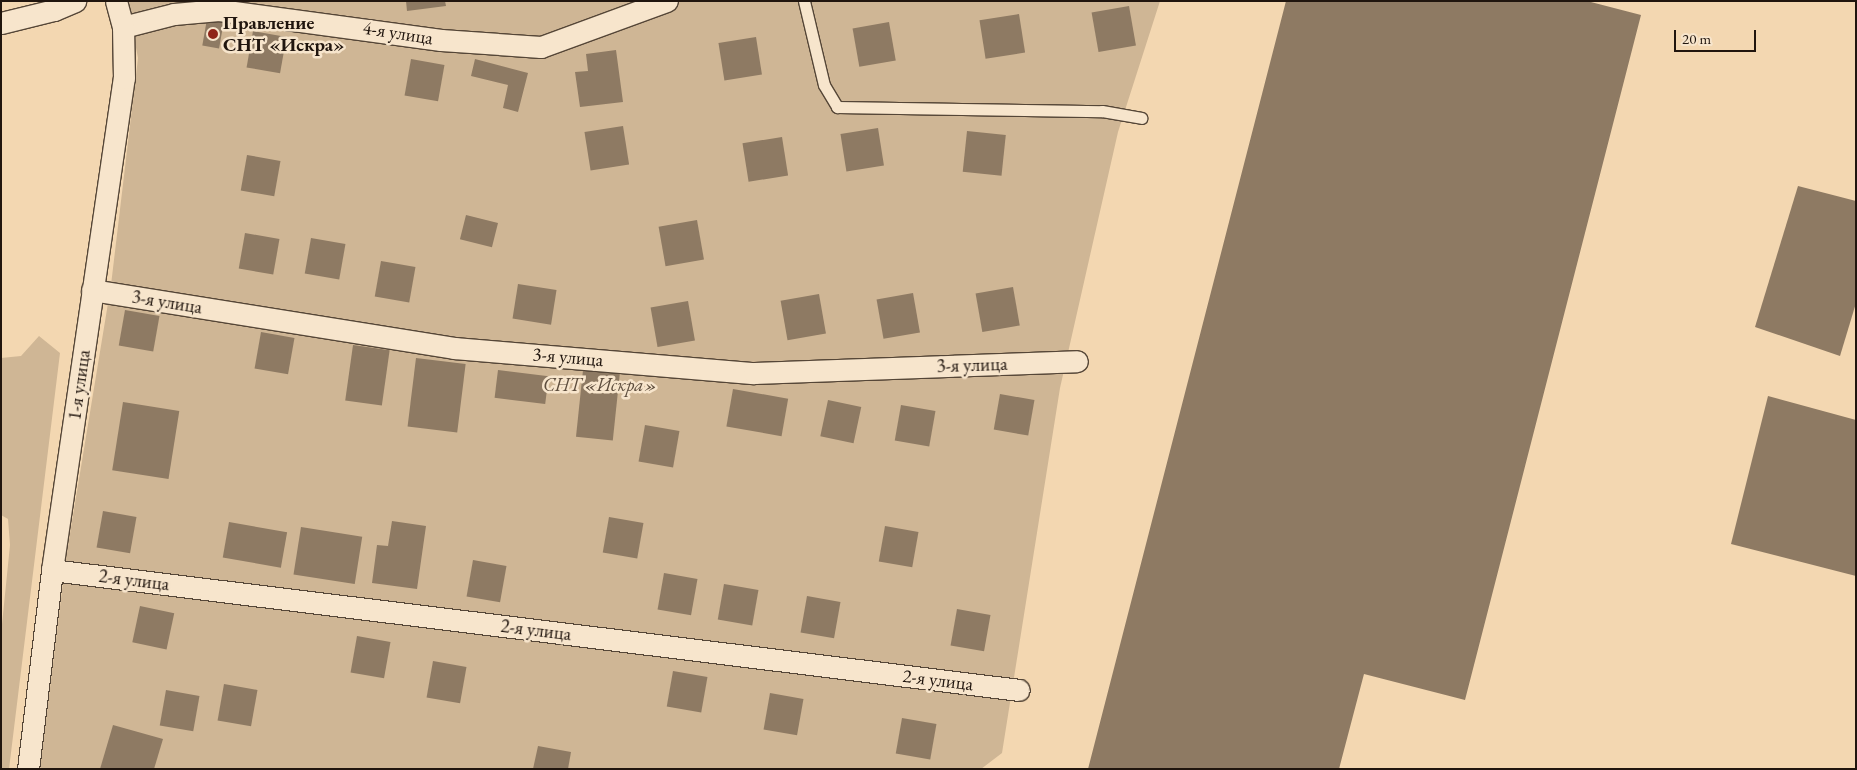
<!DOCTYPE html>
<meta charset="utf-8">
<style>
body{margin:0}
#map{position:relative;width:1857px;height:770px;overflow:hidden;background:#f3d7b1;font-family:"EB Garamond",serif}
div>[style]{position:absolute}
.green>*{inset:0;background:#cfb695}
.building>*{inset:0;background:#8e7a63;transform-origin:0 0}
.roads{filter:drop-shadow(1px 0 #554637) drop-shadow(-1px 0 #554637) drop-shadow(0 1px #554637) drop-shadow(0 -1px #554637)}
.lane>*{height:11px;margin:-5.5px;padding:0 5.5px;transform-origin:5.5px;border-radius:5.5px;background:#f7e5cc}
.street>*{height:21px;margin:-10.5px;padding:0 10.5px;transform-origin:10.5px;border-radius:10.5px;background:#f7e5cc}
.dots>*{width:14px;height:14px;translate:-50% -50%;box-sizing:border-box;border:2px solid #f7e5cc;border-radius:50%}
span{translate:-50% -50%;white-space:nowrap;text-align:center;line-height:1.15;-webkit-text-stroke:5px #f7e5cc;paint-order:stroke}
.poi-label{font-size:19px;color:#20150e;font-weight:700}
.left{translate:0 -50%;text-align:left}
.street-label{font-size:19px;color:#20150e}
.park-label{font-size:19px;color:#5d4d3d;font-style:italic}
.frame{position:absolute;inset:0;border:2px solid #20150e;pointer-events:none}
.scale{position:absolute;left:1674px;top:30px;width:82px;height:22px;box-sizing:border-box;border:2px solid #20150e;border-top:0;padding-left:6px;font-size:15px;line-height:18px;white-space:nowrap;color:#20150e;-webkit-text-stroke:4px #f7e5cc;paint-order:stroke}
</style>
<div id="map">
<div class="green">
<div style="clip-path:polygon(127px 1px,1160px 1px,1118px 132px,1060px 388px,1002px 753px,981px 769px,40px 769px,66px 558px,111px 285px,138px 58px)"></div>
<div style="clip-path:polygon(39px 336px,60px 353px,9px 769px,1px 769px,1px 634px,10px 545px,8px 519px,1px 515px,1px 358px,21px 356px)"></div>
</div>
<div class="building">
<div style="clip-path:polygon(406px 1px,445px 1px,446px 6px,407px 11px)"></div>
<div style="clip-path:polygon(1286px 1px,1587px 1px,1641px 15px,1465px 700px,1364px 674px,1339px 769px,1088px 769px)"></div>
<div style="left:1129px;top:6px;width:40px;height:38px;rotate:80deg"></div>
<div style="left:1019px;top:14px;width:39px;height:40px;rotate:81deg"></div>
<div style="left:207px;top:19px;width:17px;height:27px;rotate:10deg"></div>
<div style="left:889px;top:22px;width:39px;height:37px;rotate:80deg"></div>
<div style="left:253px;top:31px;width:34px;height:37px;rotate:10deg"></div>
<div style="left:756px;top:37px;width:38px;height:38px;rotate:81deg"></div>
<div style="clip-path:polygon(616px 50px,623px 102px,580px 107px,575px 72px,588px 71px,586px 54px)"></div>
<div style="left:411px;top:59px;width:34px;height:37px;rotate:10deg"></div>
<div style="clip-path:polygon(475px 59px,528px 73px,518px 112px,503px 108px,508px 85px,471px 76px)"></div>
<div style="left:623px;top:126px;width:39px;height:39px;rotate:81deg"></div>
<div style="left:878px;top:128px;width:38px;height:38px;rotate:81deg"></div>
<div style="left:967px;top:131px;width:39px;height:41px;rotate:6deg"></div>
<div style="left:782px;top:137px;width:39px;height:40px;rotate:81deg"></div>
<div style="left:247px;top:155px;width:34px;height:36px;rotate:10deg"></div>
<div style="clip-path:polygon(1798px 186px,1856px 201px,1856px 303px,1840px 356px,1755px 327px)"></div>
<div style="left:466px;top:215px;width:33px;height:25px;rotate:14deg"></div>
<div style="left:697px;top:220px;width:40px;height:39px;rotate:80deg"></div>
<div style="left:245px;top:233px;width:35px;height:36px;rotate:10deg"></div>
<div style="left:311px;top:238px;width:35px;height:36px;rotate:10deg"></div>
<div style="left:381px;top:261px;width:35px;height:36px;rotate:10deg"></div>
<div style="left:518px;top:284px;width:39px;height:35px;rotate:9deg"></div>
<div style="left:1013px;top:287px;width:39px;height:38px;rotate:80deg"></div>
<div style="left:913px;top:293px;width:40px;height:37px;rotate:80deg"></div>
<div style="left:819px;top:294px;width:40px;height:39px;rotate:80deg"></div>
<div style="left:688px;top:301px;width:40px;height:38px;rotate:80deg"></div>
<div style="left:125px;top:310px;width:35px;height:36px;rotate:10deg"></div>
<div style="left:261px;top:332px;width:34px;height:37px;rotate:10deg"></div>
<div style="left:353px;top:345px;width:37px;height:56px;rotate:8deg"></div>
<div style="left:416px;top:358px;width:50px;height:69px;rotate:7deg"></div>
<div style="left:498px;top:370px;width:51px;height:28px;rotate:7deg"></div>
<div style="left:583px;top:370px;width:37px;height:67px;rotate:6deg"></div>
<div style="left:733px;top:389px;width:56px;height:38px;rotate:10deg"></div>
<div style="left:1000px;top:394px;width:35px;height:36px;rotate:10deg"></div>
<div style="clip-path:polygon(1768px 396px,1856px 420px,1856px 576px,1731px 544px)"></div>
<div style="left:828px;top:400px;width:34px;height:37px;rotate:12deg"></div>
<div style="left:123px;top:402px;width:57px;height:69px;rotate:9deg"></div>
<div style="left:901px;top:405px;width:35px;height:36px;rotate:10deg"></div>
<div style="left:645px;top:425px;width:35px;height:37px;rotate:10deg"></div>
<div style="left:103px;top:511px;width:34px;height:37px;rotate:10deg"></div>
<div style="left:609px;top:517px;width:35px;height:36px;rotate:10deg"></div>
<div style="clip-path:polygon(392px 521px,426px 526px,417px 589px,372px 583px,377px 545px,388px 546px)"></div>
<div style="left:229px;top:522px;width:59px;height:36px;rotate:10deg"></div>
<div style="left:885px;top:526px;width:34px;height:36px;rotate:10deg"></div>
<div style="left:301px;top:527px;width:62px;height:48px;rotate:9deg"></div>
<div style="left:473px;top:560px;width:34px;height:37px;rotate:10deg"></div>
<div style="left:664px;top:573px;width:34px;height:37px;rotate:10deg"></div>
<div style="left:724px;top:584px;width:35px;height:36px;rotate:10deg"></div>
<div style="left:807px;top:596px;width:34px;height:37px;rotate:10deg"></div>
<div style="left:140px;top:606px;width:35px;height:37px;rotate:12deg"></div>
<div style="left:957px;top:609px;width:34px;height:37px;rotate:10deg"></div>
<div style="left:357px;top:636px;width:34px;height:37px;rotate:10deg"></div>
<div style="left:433px;top:661px;width:34px;height:37px;rotate:10deg"></div>
<div style="left:673px;top:671px;width:35px;height:36px;rotate:10deg"></div>
<div style="left:224px;top:684px;width:34px;height:37px;rotate:10deg"></div>
<div style="left:166px;top:690px;width:34px;height:36px;rotate:10deg"></div>
<div style="left:770px;top:693px;width:34px;height:37px;rotate:10deg"></div>
<div style="left:902px;top:718px;width:35px;height:36px;rotate:10deg"></div>
<div style="clip-path:polygon(113px 725px,163px 739px,154px 769px,100px 769px)"></div>
<div style="clip-path:polygon(538px 746px,571px 752px,568px 769px,533px 769px)"></div>
</div>
<div class="roads">
<div class="lane">
<div style="left:804px;top:1px;width:86px;rotate:76.6deg"></div>
<div style="left:824px;top:85px;width:26px;rotate:59deg"></div>
<div style="left:837px;top:107px;width:265px;rotate:0.9deg"></div>
<div style="left:1102px;top:111px;width:40px;rotate:10deg"></div>
</div>
<div class="street">
<div style="left:1px;top:23px;width:55px;rotate:-13.8deg"></div>
<div style="left:54px;top:10px;width:23px;rotate:-23deg"></div>
<div style="left:123px;top:27px;width:53px;rotate:-14.3deg"></div>
<div style="left:174px;top:14px;width:45px;rotate:-5.1deg"></div>
<div style="left:219px;top:10px;width:224px;rotate:7.7deg"></div>
<div style="left:441px;top:40px;width:100px;rotate:4deg"></div>
<div style="left:541px;top:47px;width:134px;rotate:-20.1deg"></div>
<div style="left:92px;top:290px;width:367px;rotate:9.1deg"></div>
<div style="left:454px;top:348px;width:301px;rotate:4.8deg"></div>
<div style="left:754px;top:373px;width:323px;rotate:-2.1deg"></div>
<div style="left:52px;top:570px;width:974px;rotate:7.07deg"></div>
<div style="left:28px;top:769px;width:200px;rotate:-83.1deg"></div>
<div style="left:52px;top:570px;width:497px;rotate:-81.7deg"></div>
<div style="left:124px;top:78px;width:51px;rotate:-91.1deg"></div>
<div style="left:123px;top:27px;width:27px;rotate:-105deg"></div>
</div>
</div>
<div class="dots">
<div style="left:213px;top:34px;background:#8f2418"></div>
</div>
<div class="poi-label">
<span class="left" style="left:223px;top:34px">Правление<br>СНТ «Искра»</span>
</div>
<div class="street-label">
<span style="left:398px;top:33px;rotate:9deg">4-я улица</span>
<span style="left:167px;top:302px;rotate:9deg">3-я улица</span>
<span style="left:568px;top:357px;rotate:5deg">3-я улица</span>
<span style="left:972px;top:365px;rotate:-2deg">3-я улица</span>
<span style="left:79px;top:385px;rotate:-82deg">1-я улица</span>
<span style="left:134px;top:580px;rotate:7deg">2-я улица</span>
<span style="left:536px;top:630px;rotate:7deg">2-я улица</span>
<span style="left:938px;top:680px;rotate:7deg">2-я улица</span>
</div>
<div class="park-label">
<span style="left:600px;top:385px">СНТ «Искра»</span>
</div>
<div class="frame"></div>
<div class="scale">20 m</div>
</div>
